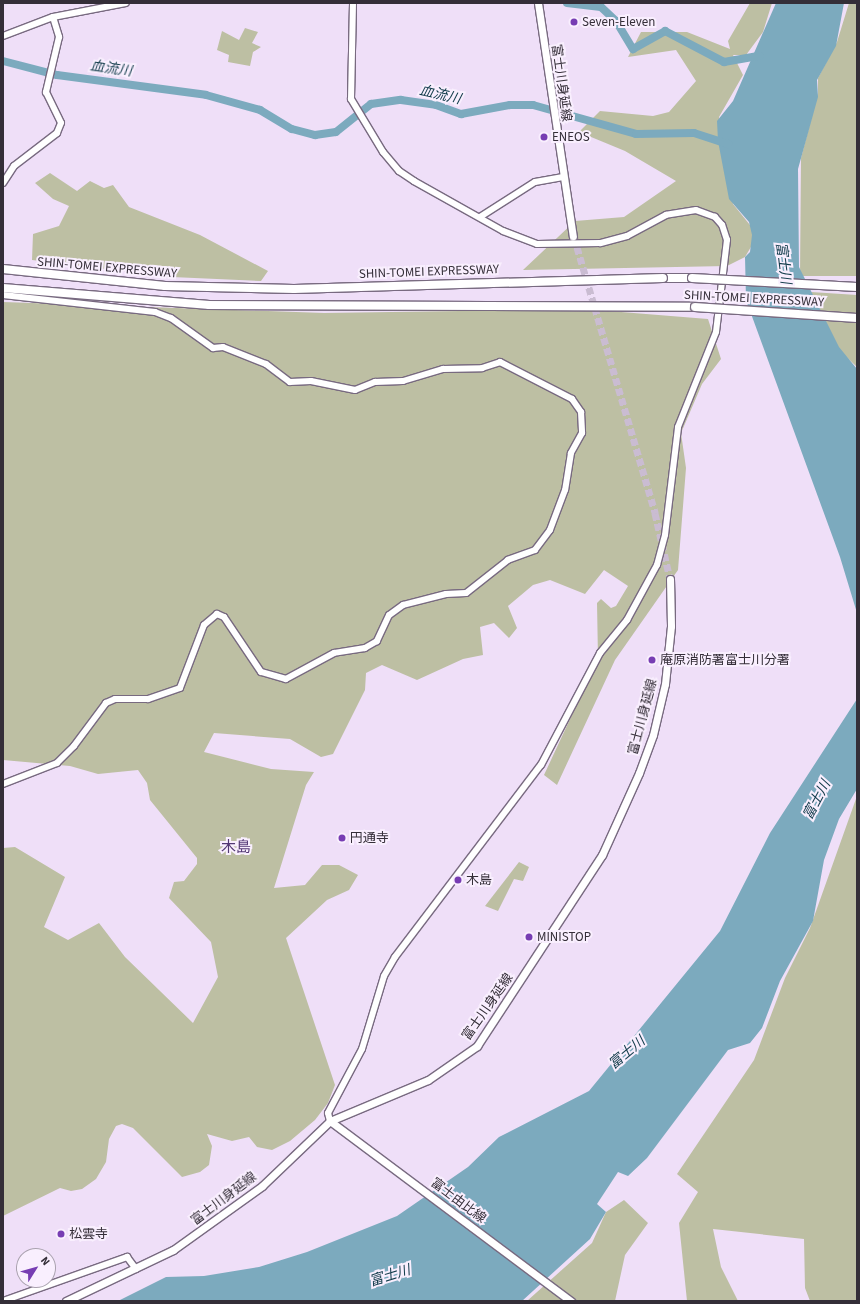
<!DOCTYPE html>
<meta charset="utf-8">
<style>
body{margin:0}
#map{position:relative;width:860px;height:1304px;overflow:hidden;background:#efdff8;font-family:"Source Sans 3","Noto Sans JP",sans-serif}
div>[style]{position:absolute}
.green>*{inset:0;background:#bdbfa3}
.water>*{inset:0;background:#7caabe}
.river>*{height:8px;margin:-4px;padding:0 4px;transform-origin:4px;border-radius:4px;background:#7caabe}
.primary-tunnel>*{height:7px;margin-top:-3.5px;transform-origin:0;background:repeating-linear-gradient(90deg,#cabcd2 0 7px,transparent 0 10.5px)}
.roads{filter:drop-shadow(1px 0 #786a80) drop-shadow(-1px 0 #786a80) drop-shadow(0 1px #786a80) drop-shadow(0 -1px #786a80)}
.tertiary>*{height:6px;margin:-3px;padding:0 3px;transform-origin:3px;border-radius:3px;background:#fff}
.secondary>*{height:7px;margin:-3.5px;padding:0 3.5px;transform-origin:3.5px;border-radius:3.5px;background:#fff}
.primary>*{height:7px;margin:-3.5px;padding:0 3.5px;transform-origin:3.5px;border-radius:3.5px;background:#fff}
.motorway>*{height:8px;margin:-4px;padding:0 4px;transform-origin:4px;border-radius:4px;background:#fff}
.bridges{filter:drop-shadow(1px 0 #786a80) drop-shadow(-1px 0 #786a80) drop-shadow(0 1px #786a80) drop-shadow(0 -1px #786a80)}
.motorway-bridge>*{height:8px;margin:-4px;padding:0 4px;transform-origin:4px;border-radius:4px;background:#fff}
.dots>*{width:11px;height:11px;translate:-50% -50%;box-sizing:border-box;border:2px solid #f9effe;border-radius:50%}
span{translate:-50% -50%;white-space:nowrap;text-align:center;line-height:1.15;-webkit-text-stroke:4px #f9effe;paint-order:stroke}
.poi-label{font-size:13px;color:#342e38}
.left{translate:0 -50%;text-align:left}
.street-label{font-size:13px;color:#342e38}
.water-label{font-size:14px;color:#113b4a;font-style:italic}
.quarter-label{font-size:15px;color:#533874}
.frame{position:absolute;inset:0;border:4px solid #342e38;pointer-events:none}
.north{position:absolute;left:16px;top:1248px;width:40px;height:40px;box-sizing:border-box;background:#f9effe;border:1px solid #aaa2af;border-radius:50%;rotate:53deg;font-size:11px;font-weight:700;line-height:16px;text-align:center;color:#342e38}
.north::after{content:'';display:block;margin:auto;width:14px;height:18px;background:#773db3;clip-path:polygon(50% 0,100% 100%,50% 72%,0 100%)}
</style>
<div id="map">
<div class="green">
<div style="clip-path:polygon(750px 3px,772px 3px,763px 32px,746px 55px,733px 55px,743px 75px,719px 117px,733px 204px,758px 235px,745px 257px,727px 266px,523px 270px,575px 221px,624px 217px,676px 181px,625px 151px,579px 132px,600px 111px,653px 116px,669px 112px,696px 81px,676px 50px,628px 57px,641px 32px,687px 32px,730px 49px,728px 41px)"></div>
<div style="clip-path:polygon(849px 3px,857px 3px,857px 276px,800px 276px,801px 158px,818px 93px,818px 78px,837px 42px)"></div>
<div style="clip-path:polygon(245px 28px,258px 32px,252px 43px,261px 47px,253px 52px,250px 66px,228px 62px,229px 55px,217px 50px,222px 31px,239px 40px)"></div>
<div style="clip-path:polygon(50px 173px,77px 191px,90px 181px,104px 188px,113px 185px,129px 207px,200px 235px,268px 271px,261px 281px,172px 277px,32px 260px,33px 234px,59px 226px,69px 206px,53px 199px,35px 183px)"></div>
<div style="clip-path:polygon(811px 292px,857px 295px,857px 367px,838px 349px)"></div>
<div style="clip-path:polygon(3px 302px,324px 313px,584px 309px,708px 319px,721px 359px,702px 384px,681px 433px,686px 468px,678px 570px,615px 660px,557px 785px,544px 775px,598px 659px,597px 603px,601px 599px,611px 608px,616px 606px,628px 586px,604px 570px,585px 594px,550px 580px,533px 585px,508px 606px,517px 628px,509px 638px,494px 623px,480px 627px,483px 655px,463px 659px,417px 680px,382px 665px,366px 673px,365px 690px,333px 754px,321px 757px,290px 739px,214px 733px,204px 752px,271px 769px,314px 772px,306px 785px,274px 888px,305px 885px,322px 865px,339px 865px,358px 875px,349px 890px,327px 900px,286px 938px,335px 1085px,328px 1103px,315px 1120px,290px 1141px,272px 1150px,257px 1147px,249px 1137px,232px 1141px,207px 1134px,212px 1146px,209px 1165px,200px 1172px,182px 1177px,133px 1128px,122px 1124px,116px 1126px,109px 1139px,106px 1162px,96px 1179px,82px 1189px,71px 1191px,60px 1188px,3px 1216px,3px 848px,15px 847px,65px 877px,44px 927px,68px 940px,99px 923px,125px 957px,193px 1023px,218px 977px,211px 942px,169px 898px,174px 882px,184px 881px,197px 864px,197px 858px,150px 800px,147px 783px,138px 770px,98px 774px,70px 766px,3px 760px)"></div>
<div style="clip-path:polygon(857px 796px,857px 1301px,810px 1301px,805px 1288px,804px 1239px,713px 1229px,721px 1267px,738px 1301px,687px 1301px,679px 1223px,698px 1192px,677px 1174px,754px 1060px,785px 978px,810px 928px)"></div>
<div style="clip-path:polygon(519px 862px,529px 867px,523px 881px,514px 879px,498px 911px,485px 906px)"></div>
<div style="clip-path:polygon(624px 1200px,648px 1223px,625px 1255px,615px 1301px,527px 1301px,592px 1243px,606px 1212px)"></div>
</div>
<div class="water">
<div style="clip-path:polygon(776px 3px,844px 3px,836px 46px,817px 80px,818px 97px,798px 169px,799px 267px,839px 347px,857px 369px,857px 613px,840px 557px,746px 300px,745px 257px,750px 252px,752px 235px,749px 222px,729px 199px,718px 141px,717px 121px,733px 101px)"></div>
<div style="clip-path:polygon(857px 699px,857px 789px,839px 819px,824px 860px,813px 921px,780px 981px,762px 1028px,750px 1043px,728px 1050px,647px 1158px,628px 1176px,618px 1172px,597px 1204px,606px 1212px,590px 1239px,522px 1301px,118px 1301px,166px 1277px,204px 1276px,259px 1267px,307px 1252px,397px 1216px,468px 1167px,499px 1137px,589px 1091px,720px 931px,770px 833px)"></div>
</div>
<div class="river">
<div style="left:567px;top:3px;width:34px;rotate:7deg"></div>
<div style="left:601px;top:7px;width:21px;rotate:43deg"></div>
<div style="left:616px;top:21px;width:33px;rotate:59deg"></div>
<div style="left:633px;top:49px;width:37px;rotate:-29deg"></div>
<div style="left:665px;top:31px;width:67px;rotate:27.7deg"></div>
<div style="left:724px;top:62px;width:36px;rotate:-10deg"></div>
<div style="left:3px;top:61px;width:56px;rotate:14.5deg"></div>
<div style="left:57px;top:75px;width:150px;rotate:7.6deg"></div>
<div style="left:206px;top:95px;width:56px;rotate:15.5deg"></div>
<div style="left:260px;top:110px;width:37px;rotate:31deg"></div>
<div style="left:292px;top:129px;width:24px;rotate:15deg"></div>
<div style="left:315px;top:135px;width:21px;rotate:-8deg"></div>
<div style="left:336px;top:132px;width:45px;rotate:-38.7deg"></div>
<div style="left:371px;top:104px;width:30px;rotate:-8deg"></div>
<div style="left:401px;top:100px;width:35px;rotate:8deg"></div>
<div style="left:436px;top:105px;width:27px;rotate:20deg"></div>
<div style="left:461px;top:114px;width:50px;rotate:-10.4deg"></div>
<div style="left:510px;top:105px;width:23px"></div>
<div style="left:533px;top:105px;width:107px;rotate:15.7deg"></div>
<div style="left:636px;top:134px;width:58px;rotate:-1deg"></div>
<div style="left:694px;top:133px;width:36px;rotate:18deg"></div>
</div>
<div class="primary-tunnel">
<div style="left:574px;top:237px;width:288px;rotate:73.6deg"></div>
<div style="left:655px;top:513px;width:68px;rotate:77.2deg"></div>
</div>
<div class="roads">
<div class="tertiary">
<div style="left:53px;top:17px;width:74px;rotate:-10.9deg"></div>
<div style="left:3px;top:36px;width:53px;rotate:-20.8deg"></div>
<div style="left:53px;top:17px;width:21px;rotate:73deg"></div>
<div style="left:59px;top:37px;width:57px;rotate:103.3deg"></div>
<div style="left:46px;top:92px;width:34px;rotate:64deg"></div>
<div style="left:61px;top:123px;width:11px;rotate:112deg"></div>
<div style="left:57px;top:133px;width:54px;rotate:142.5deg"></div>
<div style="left:14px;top:166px;width:20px;rotate:123deg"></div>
<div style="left:480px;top:217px;width:65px;rotate:-32.5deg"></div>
<div style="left:535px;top:182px;width:27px;rotate:-10deg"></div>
<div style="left:3px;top:295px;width:153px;rotate:6.4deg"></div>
<div style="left:155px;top:312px;width:17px;rotate:21deg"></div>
<div style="left:171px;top:318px;width:52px;rotate:35.5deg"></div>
<div style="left:213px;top:348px;width:10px;rotate:-6deg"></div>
<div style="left:223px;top:347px;width:46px;rotate:21.6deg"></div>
<div style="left:266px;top:364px;width:30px;rotate:37deg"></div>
<div style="left:290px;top:382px;width:21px;rotate:-3deg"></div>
<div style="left:311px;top:381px;width:45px;rotate:11.6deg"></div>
<div style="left:355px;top:390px;width:22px;rotate:-22deg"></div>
<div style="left:375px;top:382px;width:28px;rotate:-2deg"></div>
<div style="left:403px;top:381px;width:42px;rotate:-16.7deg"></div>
<div style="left:443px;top:369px;width:39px;rotate:-1deg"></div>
<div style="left:482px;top:368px;width:19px;rotate:-18deg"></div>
<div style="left:500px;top:362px;width:81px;rotate:27.2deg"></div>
<div style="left:572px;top:399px;width:16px;rotate:55deg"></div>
<div style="left:581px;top:412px;width:21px;rotate:87deg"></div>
<div style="left:582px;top:433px;width:23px;rotate:119deg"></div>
<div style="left:571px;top:453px;width:37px;rotate:99deg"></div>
<div style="left:565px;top:490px;width:43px;rotate:110.6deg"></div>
<div style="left:550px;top:530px;width:25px;rotate:127deg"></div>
<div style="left:535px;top:550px;width:29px;rotate:160deg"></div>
<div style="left:508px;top:560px;width:53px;rotate:141.8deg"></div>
<div style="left:466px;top:593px;width:20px;rotate:177deg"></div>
<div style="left:446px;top:594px;width:44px;rotate:165.7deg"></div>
<div style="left:403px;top:605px;width:17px;rotate:144deg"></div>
<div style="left:389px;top:615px;width:29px;rotate:115deg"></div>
<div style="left:377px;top:641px;width:14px;rotate:150deg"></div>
<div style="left:365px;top:648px;width:31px;rotate:171deg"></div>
<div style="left:334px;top:653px;width:55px;rotate:151.6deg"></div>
<div style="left:286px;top:679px;width:26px;rotate:-164deg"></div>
<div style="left:261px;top:672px;width:66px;rotate:-123.9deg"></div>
<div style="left:224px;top:617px;width:8px;rotate:-157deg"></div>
<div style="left:217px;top:614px;width:17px;rotate:140deg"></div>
<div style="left:204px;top:625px;width:67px;rotate:110.9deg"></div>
<div style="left:180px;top:688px;width:34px;rotate:161deg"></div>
<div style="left:148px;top:699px;width:33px;rotate:180deg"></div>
<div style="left:115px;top:699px;width:10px;rotate:156deg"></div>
<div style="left:106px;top:703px;width:54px;rotate:126.7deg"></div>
<div style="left:74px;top:746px;width:24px;rotate:135deg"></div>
<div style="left:57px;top:763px;width:58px;rotate:158.7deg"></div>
<div style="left:330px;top:1121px;width:8px;rotate:-104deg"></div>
<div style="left:328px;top:1113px;width:72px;rotate:-62deg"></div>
<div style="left:362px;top:1049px;width:76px;rotate:-73.2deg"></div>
<div style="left:384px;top:976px;width:22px;rotate:-60deg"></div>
<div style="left:395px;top:957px;width:241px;rotate:-52.8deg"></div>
<div style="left:541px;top:765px;width:127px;rotate:-62.2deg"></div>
<div style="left:600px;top:653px;width:43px;rotate:-50.7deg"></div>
<div style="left:627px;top:620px;width:63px;rotate:-61.4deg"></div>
<div style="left:657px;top:565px;width:31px;rotate:-75deg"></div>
<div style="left:665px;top:535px;width:109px;rotate:-83.1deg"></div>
<div style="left:678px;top:427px;width:102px;rotate:-68.2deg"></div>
<div style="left:716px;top:332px;width:93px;rotate:-83.2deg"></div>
<div style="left:727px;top:240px;width:16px;rotate:-108deg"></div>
<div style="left:722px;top:225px;width:11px;rotate:-131deg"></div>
<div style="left:715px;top:217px;width:20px;rotate:-160deg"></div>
<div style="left:696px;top:210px;width:30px;rotate:171deg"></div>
<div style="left:666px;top:215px;width:44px;rotate:151.7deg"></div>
<div style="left:627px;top:236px;width:28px;rotate:165deg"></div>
<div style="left:600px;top:243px;width:63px;rotate:179.1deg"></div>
<div style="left:537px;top:244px;width:36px;rotate:-159deg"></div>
<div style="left:503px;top:231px;width:102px;rotate:-150.7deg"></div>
<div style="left:414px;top:181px;width:18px;rotate:-146deg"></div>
<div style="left:399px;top:171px;width:25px;rotate:-130deg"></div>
<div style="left:383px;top:152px;width:62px;rotate:-121.1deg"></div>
<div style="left:351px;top:99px;width:96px;rotate:-88.8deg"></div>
<div style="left:3px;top:1301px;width:132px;rotate:-19.5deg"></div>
<div style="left:127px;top:1257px;width:15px;rotate:53deg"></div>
</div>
<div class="secondary">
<div style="left:330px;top:1121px;width:301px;rotate:36.8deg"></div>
</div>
<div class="primary">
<div style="left:538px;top:3px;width:236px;rotate:81.5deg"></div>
<div style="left:66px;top:1301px;width:119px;rotate:-25.5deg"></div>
<div style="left:173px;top:1250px;width:110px;rotate:-35.7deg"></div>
<div style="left:262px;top:1186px;width:94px;rotate:-43.7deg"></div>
<div style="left:330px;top:1121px;width:106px;rotate:-22.7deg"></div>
<div style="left:428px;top:1080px;width:60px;rotate:-34.8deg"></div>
<div style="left:477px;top:1046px;width:228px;rotate:-56.8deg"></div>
<div style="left:602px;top:855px;width:90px;rotate:-65.7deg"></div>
<div style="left:639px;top:773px;width:40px;rotate:-69.8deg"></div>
<div style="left:653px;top:735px;width:52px;rotate:-76.8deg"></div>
<div style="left:665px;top:684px;width:58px;rotate:-84.1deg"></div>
<div style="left:671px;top:626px;width:47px;rotate:-91.2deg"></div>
</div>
<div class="motorway">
<div style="left:663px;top:278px;width:29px"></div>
<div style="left:3px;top:288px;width:207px;rotate:4.7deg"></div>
<div style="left:209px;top:305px;width:486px;rotate:0.2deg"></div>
</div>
</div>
<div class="bridges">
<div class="motorway-bridge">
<div style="left:3px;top:269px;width:163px;rotate:6deg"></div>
<div style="left:165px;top:286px;width:129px;rotate:1.3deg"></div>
<div style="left:294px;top:289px;width:369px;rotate:-1.7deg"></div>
<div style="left:692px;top:278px;width:165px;rotate:3.1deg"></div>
<div style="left:695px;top:307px;width:162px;rotate:3.9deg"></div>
</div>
</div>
<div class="dots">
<div style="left:574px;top:22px;background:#773db3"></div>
<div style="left:544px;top:137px;background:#773db3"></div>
<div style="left:652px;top:660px;background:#773db3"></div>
<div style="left:342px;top:838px;background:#773db3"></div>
<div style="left:458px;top:880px;background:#773db3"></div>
<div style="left:529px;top:937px;background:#773db3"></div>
<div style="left:61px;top:1234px;background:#773db3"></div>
</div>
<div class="poi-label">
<span class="left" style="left:582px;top:22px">Seven-Eleven</span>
<span class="left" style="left:552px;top:137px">ENEOS</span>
<span class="left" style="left:660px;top:660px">庵原消防署富士川分署</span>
<span class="left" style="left:350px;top:838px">円通寺</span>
<span class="left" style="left:466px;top:880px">木島</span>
<span class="left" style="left:537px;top:937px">MINISTOP</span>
<span class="left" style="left:69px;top:1234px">松雲寺</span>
</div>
<div class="street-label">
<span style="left:561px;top:83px;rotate:82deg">富士川身延線</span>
<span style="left:107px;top:268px;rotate:5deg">SHIN-TOMEI EXPRESSWAY</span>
<span style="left:429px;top:272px;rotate:-2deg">SHIN-TOMEI EXPRESSWAY</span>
<span style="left:754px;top:299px;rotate:3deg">SHIN-TOMEI EXPRESSWAY</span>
<span style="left:643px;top:717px;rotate:-75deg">富士川身延線</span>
<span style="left:488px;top:1007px;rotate:-55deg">富士川身延線</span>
<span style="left:224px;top:1199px;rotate:-37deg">富士川身延線</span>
<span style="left:458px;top:1201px;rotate:37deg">富士由比線</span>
</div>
<div class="water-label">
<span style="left:111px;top:69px;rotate:8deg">血流川</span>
<span style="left:440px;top:95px;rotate:13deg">血流川</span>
<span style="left:783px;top:263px;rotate:83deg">富士川</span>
<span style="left:817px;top:800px;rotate:-62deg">富士川</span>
<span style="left:627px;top:1053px;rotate:-40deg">富士川</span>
<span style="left:390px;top:1276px;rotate:-17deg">富士川</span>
</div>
<div class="quarter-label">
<span style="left:236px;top:848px">木島</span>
</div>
<div class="frame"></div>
<div class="north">N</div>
</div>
